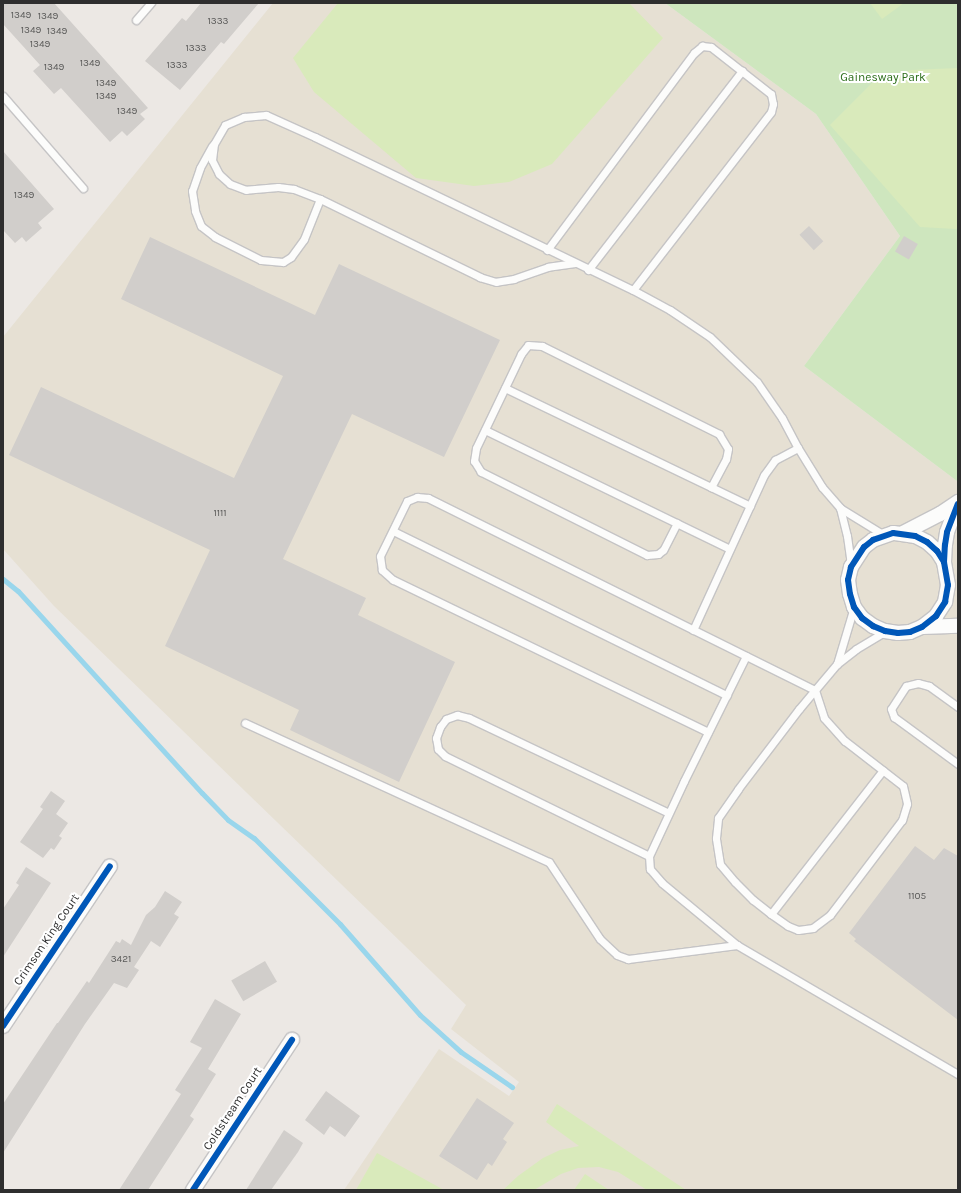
<!DOCTYPE html>
<style>
body{margin:0}
#map{position:relative;width:961px;height:1193px;overflow:hidden;background:#ece8e4;font-family:Karla,sans-serif}
div>[style]{position:absolute}
.education>*{inset:0;background:#e6e0d3}
.green>*{inset:0;background:#cee6be}
.pitch>*{inset:0;background:#d9eabb}
.stream>*{height:5px;margin:-2.5px;padding:0 2.5px;transform-origin:2.5px;border-radius:2.5px;background:#99d6ec}
.building>*{inset:0;background:#d1cecb;transform-origin:0 0}
.roads{filter:drop-shadow(1px 0 #c5c4c5) drop-shadow(-1px 0 #c5c4c5) drop-shadow(0 1px #c5c4c5) drop-shadow(0 -1px #c5c4c5)}
.lane>*{height:7px;margin:-3.5px;padding:0 3.5px;transform-origin:3.5px;border-radius:3.5px;background:#fcfcfb}
.street>*{height:14px;margin:-7px;padding:0 7px;transform-origin:7px;border-radius:7px;background:#fcfcfb}
.cycleway>*{height:6px;margin:-3px;padding:0 3px;transform-origin:3px;border-radius:3px;background:#0057b8}
span{translate:-50% -50%;white-space:nowrap;text-align:center;line-height:1.15;-webkit-text-stroke:4px #fff;paint-order:stroke}
.number-label{font-size:10px;color:#585857}
.number-label span{-webkit-text-stroke-width:0}
.park-label{font-size:12px;color:#2c6e1b}
.street-label{font-size:12px;color:#2e2e2e}
.frame{position:absolute;inset:0;border:4px solid #2e2e2e;pointer-events:none}
</style>
<div id="map">
<div class="education">
<div style="clip-path:polygon(273px 3px,665px 3px,816px 114px,900px 236px,804px 366px,957px 481px,958px 480px,958px 1190px,344px 1190px,439px 1049px,509px 1096px,519px 1082px,451px 1029px,466px 1005px,54px 606px,3px 549px,3px 337px)"></div>
</div>
<div class="green">
<div style="clip-path:polygon(665px 3px,958px 3px,957px 481px,804px 366px,900px 236px,816px 114px)"></div>
</div>
<div class="pitch">
<div style="clip-path:polygon(338px 3px,629px 3px,663px 38px,552px 164px,509px 182px,474px 186px,416px 178px,314px 92px,293px 58px)"></div>
<div style="clip-path:polygon(870px 3px,904px 3px,882px 19px)"></div>
<div style="clip-path:polygon(958px 68px,958px 228px,956px 229px,920px 227px,830px 125px,872px 83px,911px 70px)"></div>
<div style="clip-path:polygon(557px 1104px,686px 1190px,647px 1190px,618px 1172px,599px 1167px,578px 1168px,561px 1174px,534px 1190px,503px 1190px,518px 1176px,543px 1158px,560px 1150px,579px 1146px,546px 1122px)"></div>
<div style="clip-path:polygon(377px 1153px,444px 1190px,356px 1190px)"></div>
<div style="clip-path:polygon(585px 1174px,609px 1190px,574px 1190px)"></div>
</div>
<div class="stream">
<div style="left:3px;top:579px;width:19px;rotate:39deg"></div>
<div style="left:18px;top:591px;width:273px;rotate:47.7deg"></div>
<div style="left:202px;top:793px;width:37px;rotate:46deg"></div>
<div style="left:228px;top:820px;width:32px;rotate:35deg"></div>
<div style="left:254px;top:838px;width:122px;rotate:45deg"></div>
<div style="left:340px;top:924px;width:121px;rotate:48.7deg"></div>
<div style="left:420px;top:1015px;width:55px;rotate:42.1deg"></div>
<div style="left:461px;top:1052px;width:62px;rotate:34.5deg"></div>
</div>
<div class="building">
<div style="clip-path:polygon(3px 3px,54px 3px,148px 108px,140px 114px,145px 119px,127px 136px,122px 131px,110px 142px,61px 88px,54px 94px,33px 71px,40px 65px,3px 24px)"></div>
<div style="clip-path:polygon(201px 3px,259px 3px,224px 44px,221px 42px,180px 90px,145px 61px,182px 18px,186px 21px)"></div>
<div style="clip-path:polygon(3px 151px,54px 209px,38px 223px,42px 228px,26px 242px,22px 237px,15px 243px,3px 230px)"></div>
<div style="left:809px;top:226px;width:21px;height:13px;rotate:47deg"></div>
<div style="left:904px;top:236px;width:16px;height:18px;rotate:30deg"></div>
<div style="clip-path:polygon(150px 237px,315px 315px,339px 264px,500px 340px,444px 457px,352px 414px,283px 559px,366px 598px,358px 615px,455px 662px,399px 782px,290px 730px,299px 710px,165px 646px,210px 550px,9px 455px,41px 387px,234px 478px,283px 376px,121px 299px)"></div>
<div style="clip-path:polygon(51px 791px,65px 801px,56px 814px,68px 823px,59px 836px,62px 838px,54px 850px,51px 848px,43px 858px,20px 842px,43px 809px,40px 807px)"></div>
<div style="clip-path:polygon(915px 846px,934px 860px,944px 848px,958px 856px,958px 1020px,854px 941px,856px 939px,849px 933px)"></div>
<div style="clip-path:polygon(26px 867px,51px 883px,3px 957px,3px 909px,19px 885px,16px 883px)"></div>
<div style="clip-path:polygon(165px 891px,182px 902px,174px 914px,179px 917px,160px 947px,151px 941px,134px 967px,139px 970px,127px 988px,114px 983px,85px 1024px,3px 1153px,3px 1104px,57px 1023px,58px 1023px,87px 981px,89px 983px,116px 941px,120px 943px,122px 939px,131px 945px,146px 915px,155px 907px)"></div>
<div style="left:265px;top:961px;width:24px;height:39px;rotate:60deg"></div>
<div style="clip-path:polygon(215px 999px,241px 1014px,208px 1069px,216px 1074px,190px 1116px,194px 1119px,148px 1190px,119px 1190px,181px 1094px,175px 1090px,202px 1048px,190px 1042px)"></div>
<div style="clip-path:polygon(326px 1091px,360px 1116px,345px 1137px,330px 1126px,324px 1135px,305px 1120px)"></div>
<div style="clip-path:polygon(477px 1098px,514px 1123px,503px 1139px,507px 1142px,492px 1166px,488px 1163px,477px 1180px,439px 1156px)"></div>
<div style="clip-path:polygon(284px 1130px,303px 1143px,298px 1152px,271px 1190px,246px 1190px)"></div>
</div>
<div class="roads">
<div class="lane">
<div style="left:136px;top:20px;width:23px;rotate:-49deg"></div>
<div style="left:3px;top:96px;width:122px;rotate:49deg"></div>
<div style="left:212px;top:146px;width:25px;rotate:119deg"></div>
<div style="left:200px;top:168px;width:24px;rotate:109deg"></div>
<div style="left:192px;top:191px;width:20px;rotate:81deg"></div>
<div style="left:195px;top:211px;width:16px;rotate:68deg"></div>
<div style="left:201px;top:226px;width:18px;rotate:38deg"></div>
<div style="left:215px;top:237px;width:51px;rotate:26.6deg"></div>
<div style="left:261px;top:260px;width:22px;rotate:5deg"></div>
<div style="left:283px;top:262px;width:9px;rotate:-32deg"></div>
<div style="left:291px;top:257px;width:22px;rotate:-54deg"></div>
<div style="left:304px;top:239px;width:43px;rotate:-68.2deg"></div>
<div style="left:547px;top:250px;width:246px;rotate:-53.3deg"></div>
<div style="left:694px;top:53px;width:11px;rotate:-41deg"></div>
<div style="left:702px;top:46px;width:9px;rotate:6deg"></div>
<div style="left:711px;top:47px;width:76px;rotate:38.1deg"></div>
<div style="left:771px;top:94px;width:10px;rotate:79deg"></div>
<div style="left:773px;top:104px;width:8px;rotate:104deg"></div>
<div style="left:771px;top:112px;width:225px;rotate:127.8deg"></div>
<div style="left:575px;top:263px;width:27px;rotate:172deg"></div>
<div style="left:548px;top:267px;width:36px;rotate:161deg"></div>
<div style="left:514px;top:279px;width:18px;rotate:171deg"></div>
<div style="left:496px;top:282px;width:17px;rotate:-163deg"></div>
<div style="left:480px;top:277px;width:178px;rotate:-154deg"></div>
<div style="left:320px;top:199px;width:28px;rotate:-159deg"></div>
<div style="left:294px;top:189px;width:16px;rotate:-173deg"></div>
<div style="left:278px;top:187px;width:32px;rotate:175deg"></div>
<div style="left:246px;top:190px;width:17px;rotate:-159deg"></div>
<div style="left:230px;top:184px;width:15px;rotate:-138deg"></div>
<div style="left:219px;top:174px;width:16px;rotate:-117deg"></div>
<div style="left:212px;top:160px;width:16px;rotate:-83deg"></div>
<div style="left:214px;top:144px;width:22px;rotate:-60deg"></div>
<div style="left:225px;top:125px;width:21px;rotate:-23deg"></div>
<div style="left:244px;top:117px;width:22px;rotate:-5deg"></div>
<div style="left:266px;top:115px;width:54px;rotate:24.2deg"></div>
<div style="left:315px;top:137px;width:353px;rotate:25.7deg"></div>
<div style="left:633px;top:290px;width:42px;rotate:28.4deg"></div>
<div style="left:670px;top:310px;width:48px;rotate:34deg"></div>
<div style="left:710px;top:337px;width:65px;rotate:43.8deg"></div>
<div style="left:757px;top:382px;width:44px;rotate:55.2deg"></div>
<div style="left:782px;top:418px;width:34px;rotate:62deg"></div>
<div style="left:798px;top:448px;width:46px;rotate:58.4deg"></div>
<div style="left:822px;top:487px;width:28px;rotate:49deg"></div>
<div style="left:840px;top:508px;width:52px;rotate:31.5deg"></div>
<div style="left:588px;top:270px;width:252px;rotate:-52.3deg"></div>
<div style="left:505px;top:388px;width:272px;rotate:25.7deg"></div>
<div style="left:485px;top:430px;width:272px;rotate:25.9deg"></div>
<div style="left:840px;top:508px;width:29px;rotate:76deg"></div>
<div style="left:847px;top:536px;width:29px;rotate:82deg"></div>
<div style="left:677px;top:523px;width:30px;rotate:117deg"></div>
<div style="left:663px;top:550px;width:6px;rotate:141deg"></div>
<div style="left:658px;top:554px;width:11px;rotate:175deg"></div>
<div style="left:647px;top:555px;width:186px;rotate:-153.4deg"></div>
<div style="left:481px;top:472px;width:13px;rotate:-122deg"></div>
<div style="left:474px;top:461px;width:13px;rotate:-81deg"></div>
<div style="left:476px;top:448px;width:104px;rotate:-64.4deg"></div>
<div style="left:521px;top:354px;width:11px;rotate:-52deg"></div>
<div style="left:528px;top:345px;width:14px;rotate:4deg"></div>
<div style="left:542px;top:346px;width:198px;rotate:26.4deg"></div>
<div style="left:719px;top:434px;width:17px;rotate:59deg"></div>
<div style="left:728px;top:449px;width:10px;rotate:101deg"></div>
<div style="left:726px;top:459px;width:32px;rotate:118deg"></div>
<div style="left:393px;top:531px;width:372px;rotate:26.2deg"></div>
<div style="left:693px;top:630px;width:170px;rotate:-65.4deg"></div>
<div style="left:764px;top:475px;width:19px;rotate:-54deg"></div>
<div style="left:775px;top:460px;width:26px;rotate:-28deg"></div>
<div style="left:746px;top:656px;width:140px;rotate:116.4deg"></div>
<div style="left:684px;top:781px;width:83px;rotate:115deg"></div>
<div style="left:649px;top:856px;width:13px;rotate:86deg"></div>
<div style="left:650px;top:869px;width:18px;rotate:49deg"></div>
<div style="left:662px;top:883px;width:97px;rotate:39.6deg"></div>
<div style="left:737px;top:945px;width:256px;rotate:30.3deg"></div>
<div style="left:837px;top:664px;width:59px;rotate:-73.4deg"></div>
<div style="left:958px;top:707px;width:36px;rotate:-144deg"></div>
<div style="left:929px;top:686px;width:11px;rotate:-165deg"></div>
<div style="left:918px;top:683px;width:12px;rotate:166deg"></div>
<div style="left:906px;top:686px;width:27px;rotate:123deg"></div>
<div style="left:891px;top:709px;width:9px;rotate:69deg"></div>
<div style="left:894px;top:717px;width:79px;rotate:36.3deg"></div>
<div style="left:245px;top:723px;width:334px;rotate:24.6deg"></div>
<div style="left:549px;top:862px;width:92px;rotate:56.5deg"></div>
<div style="left:600px;top:939px;width:23px;rotate:43deg"></div>
<div style="left:617px;top:955px;width:12px;rotate:20deg"></div>
<div style="left:628px;top:959px;width:110px;rotate:-7.3deg"></div>
<div style="left:708px;top:732px;width:350px;rotate:-154.2deg"></div>
<div style="left:393px;top:580px;width:15px;rotate:-138deg"></div>
<div style="left:382px;top:570px;width:14px;rotate:-98deg"></div>
<div style="left:380px;top:556px;width:61px;rotate:-63.9deg"></div>
<div style="left:407px;top:501px;width:11px;rotate:-22deg"></div>
<div style="left:417px;top:497px;width:11px;rotate:5deg"></div>
<div style="left:428px;top:498px;width:432px;rotate:26.4deg"></div>
<div style="left:815px;top:690px;width:29px;rotate:72deg"></div>
<div style="left:824px;top:718px;width:31px;rotate:48deg"></div>
<div style="left:845px;top:741px;width:73px;rotate:37.8deg"></div>
<div style="left:903px;top:786px;width:18px;rotate:77deg"></div>
<div style="left:907px;top:804px;width:17px;rotate:107deg"></div>
<div style="left:902px;top:820px;width:119px;rotate:127.2deg"></div>
<div style="left:830px;top:915px;width:21px;rotate:143deg"></div>
<div style="left:813px;top:928px;width:15px;rotate:172deg"></div>
<div style="left:798px;top:930px;width:11px;rotate:-158deg"></div>
<div style="left:788px;top:926px;width:21px;rotate:-145deg"></div>
<div style="left:771px;top:914px;width:23px;rotate:-142deg"></div>
<div style="left:753px;top:900px;width:25px;rotate:-135deg"></div>
<div style="left:735px;top:882px;width:23px;rotate:-130deg"></div>
<div style="left:720px;top:864px;width:26px;rotate:-99deg"></div>
<div style="left:716px;top:838px;width:20px;rotate:-84deg"></div>
<div style="left:718px;top:818px;width:35px;rotate:-55deg"></div>
<div style="left:738px;top:789px;width:101px;rotate:-52.7deg"></div>
<div style="left:799px;top:709px;width:25px;rotate:-50deg"></div>
<div style="left:815px;top:690px;width:34px;rotate:-50deg"></div>
<div style="left:837px;top:664px;width:24px;rotate:-38deg"></div>
<div style="left:856px;top:649px;width:33px;rotate:-31deg"></div>
<div style="left:649px;top:856px;width:227px;rotate:-153.9deg"></div>
<div style="left:445px;top:756px;width:10px;rotate:-135deg"></div>
<div style="left:438px;top:749px;width:11px;rotate:-100deg"></div>
<div style="left:436px;top:738px;width:12px;rotate:-70deg"></div>
<div style="left:440px;top:727px;width:10px;rotate:-53deg"></div>
<div style="left:446px;top:719px;width:12px;rotate:-20deg"></div>
<div style="left:457px;top:715px;width:12px;rotate:14deg"></div>
<div style="left:469px;top:718px;width:221px;rotate:25.4deg"></div>
<div style="left:771px;top:914px;width:182px;rotate:-52.1deg"></div>
</div>
<div class="street">
<div style="left:903px;top:533px;width:42px;rotate:-27.2deg"></div>
<div style="left:940px;top:514px;width:22px;rotate:-34deg"></div>
<div style="left:944px;top:562px;width:13px;rotate:-122deg"></div>
<div style="left:937px;top:551px;width:13px;rotate:-138deg"></div>
<div style="left:927px;top:542px;width:13px;rotate:-153deg"></div>
<div style="left:915px;top:536px;width:22px;rotate:-172deg"></div>
<div style="left:893px;top:533px;width:21px;rotate:161deg"></div>
<div style="left:873px;top:540px;width:11px;rotate:142deg"></div>
<div style="left:864px;top:547px;width:24px;rotate:123deg"></div>
<div style="left:851px;top:567px;width:13px;rotate:103deg"></div>
<div style="left:848px;top:580px;width:14px;rotate:82deg"></div>
<div style="left:850px;top:594px;width:14px;rotate:73deg"></div>
<div style="left:854px;top:607px;width:14px;rotate:54deg"></div>
<div style="left:862px;top:618px;width:14px;rotate:36deg"></div>
<div style="left:873px;top:626px;width:13px;rotate:23deg"></div>
<div style="left:885px;top:631px;width:13px;rotate:9deg"></div>
<div style="left:898px;top:633px;width:12px;rotate:-5deg"></div>
<div style="left:910px;top:632px;width:13px;rotate:-23deg"></div>
<div style="left:922px;top:627px;width:18px;rotate:-38deg"></div>
<div style="left:936px;top:616px;width:17px;rotate:-57deg"></div>
<div style="left:945px;top:602px;width:17px;rotate:-80deg"></div>
<div style="left:948px;top:585px;width:23px;rotate:-100deg"></div>
<div style="left:944px;top:562px;width:17px;rotate:-87deg"></div>
<div style="left:945px;top:545px;width:13px;rotate:-81deg"></div>
<div style="left:947px;top:532px;width:30px;rotate:-69deg"></div>
<div style="left:922px;top:627px;width:36px;rotate:-2deg"></div>
<div style="left:3px;top:1026px;width:192px;rotate:-56.2deg"></div>
<div style="left:193px;top:1190px;width:180px;rotate:-56.6deg"></div>
</div>
</div>
<div class="cycleway">
<div style="left:944px;top:562px;width:13px;rotate:-122deg"></div>
<div style="left:937px;top:551px;width:13px;rotate:-138deg"></div>
<div style="left:927px;top:542px;width:13px;rotate:-153deg"></div>
<div style="left:915px;top:536px;width:22px;rotate:-172deg"></div>
<div style="left:893px;top:533px;width:21px;rotate:161deg"></div>
<div style="left:873px;top:540px;width:11px;rotate:142deg"></div>
<div style="left:864px;top:547px;width:24px;rotate:123deg"></div>
<div style="left:851px;top:567px;width:13px;rotate:103deg"></div>
<div style="left:848px;top:580px;width:14px;rotate:82deg"></div>
<div style="left:850px;top:594px;width:14px;rotate:73deg"></div>
<div style="left:854px;top:607px;width:14px;rotate:54deg"></div>
<div style="left:862px;top:618px;width:14px;rotate:36deg"></div>
<div style="left:873px;top:626px;width:13px;rotate:23deg"></div>
<div style="left:885px;top:631px;width:13px;rotate:9deg"></div>
<div style="left:898px;top:633px;width:12px;rotate:-5deg"></div>
<div style="left:910px;top:632px;width:13px;rotate:-23deg"></div>
<div style="left:922px;top:627px;width:18px;rotate:-38deg"></div>
<div style="left:936px;top:616px;width:17px;rotate:-57deg"></div>
<div style="left:945px;top:602px;width:17px;rotate:-80deg"></div>
<div style="left:948px;top:585px;width:23px;rotate:-100deg"></div>
<div style="left:944px;top:562px;width:17px;rotate:-87deg"></div>
<div style="left:945px;top:545px;width:13px;rotate:-81deg"></div>
<div style="left:947px;top:532px;width:30px;rotate:-69deg"></div>
<div style="left:3px;top:1026px;width:192px;rotate:-56.2deg"></div>
<div style="left:193px;top:1190px;width:180px;rotate:-56.6deg"></div>
</div>
<div class="number-label">
<span style="left:21px;top:16px">1349</span>
<span style="left:48px;top:17px">1349</span>
<span style="left:218px;top:22px">1333</span>
<span style="left:31px;top:31px">1349</span>
<span style="left:57px;top:32px">1349</span>
<span style="left:40px;top:45px">1349</span>
<span style="left:196px;top:49px">1333</span>
<span style="left:90px;top:64px">1349</span>
<span style="left:177px;top:66px">1333</span>
<span style="left:54px;top:68px">1349</span>
<span style="left:106px;top:84px">1349</span>
<span style="left:106px;top:97px">1349</span>
<span style="left:127px;top:112px">1349</span>
<span style="left:24px;top:196px">1349</span>
<span style="left:220px;top:514px">1111</span>
<span style="left:917px;top:897px">1105</span>
<span style="left:121px;top:960px">3421</span>
</div>
<div class="park-label">
<span style="left:883px;top:78px">Gainesway Park</span>
</div>
<div class="street-label">
<span style="left:47px;top:940px;rotate:-56deg">Crimson King Court</span>
<span style="left:233px;top:1109px;rotate:-57deg">Coldstream Court</span>
</div>
<div class="frame"></div>
</div>
